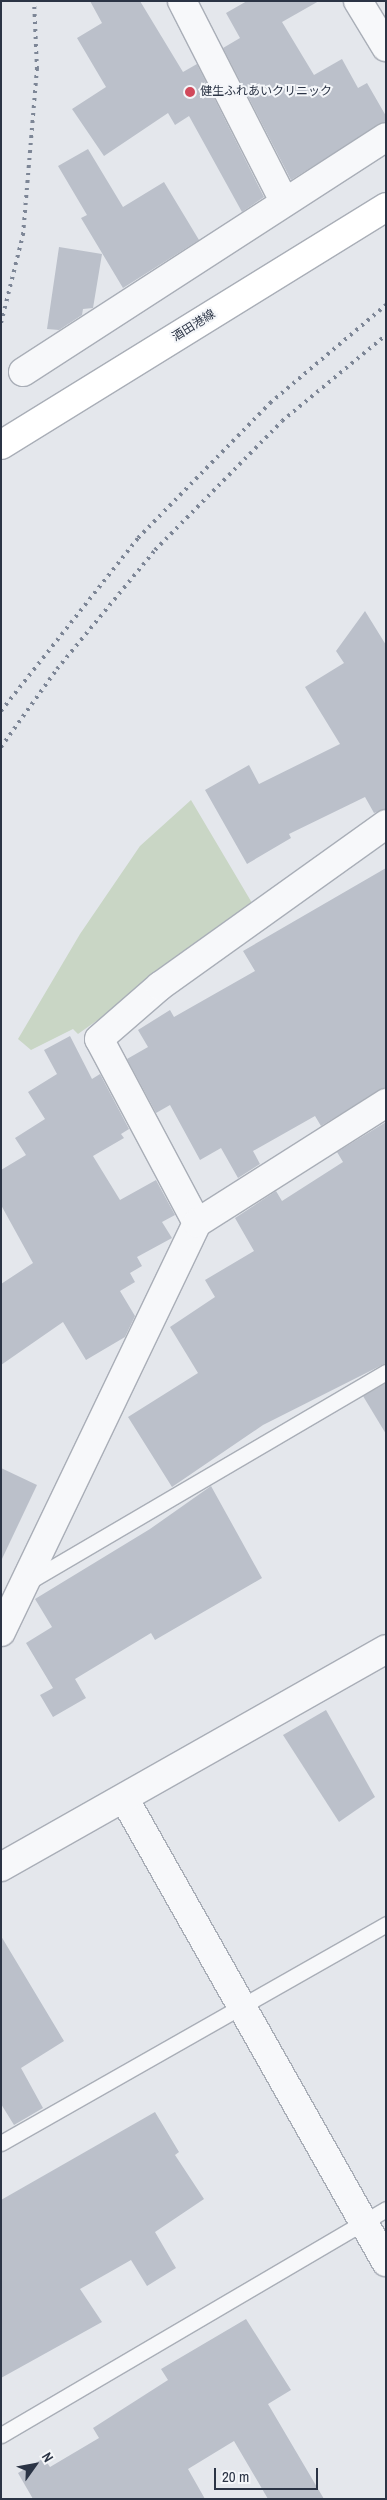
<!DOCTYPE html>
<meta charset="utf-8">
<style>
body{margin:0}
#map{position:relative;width:387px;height:2500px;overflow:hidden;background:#e4e7ec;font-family:"Archivo Narrow","Noto Sans JP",sans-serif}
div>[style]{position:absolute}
.green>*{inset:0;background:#c9d6c5}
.building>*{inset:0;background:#bbc0ca}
.roads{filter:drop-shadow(1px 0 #a9aeb7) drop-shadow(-1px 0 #a9aeb7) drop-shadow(0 1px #a9aeb7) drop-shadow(0 -1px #a9aeb7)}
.service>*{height:15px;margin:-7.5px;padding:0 7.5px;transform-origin:7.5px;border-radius:7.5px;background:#f7f8fa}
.minor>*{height:28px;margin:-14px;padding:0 14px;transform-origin:14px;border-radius:14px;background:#f7f8fa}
.primary>*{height:28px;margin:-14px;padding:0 14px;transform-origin:14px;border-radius:14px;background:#fff}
.rail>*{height:4px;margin-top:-2px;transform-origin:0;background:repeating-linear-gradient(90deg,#7d8696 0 2.5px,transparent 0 7.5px)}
.dots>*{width:14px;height:14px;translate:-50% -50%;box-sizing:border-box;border:2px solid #f4f6f9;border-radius:50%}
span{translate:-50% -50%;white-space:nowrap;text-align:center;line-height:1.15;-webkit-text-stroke:4px #f4f6f9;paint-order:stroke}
.poi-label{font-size:12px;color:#2b3445}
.left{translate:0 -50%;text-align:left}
.street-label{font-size:12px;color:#2b3445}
.frame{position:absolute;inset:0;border:2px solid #2b3445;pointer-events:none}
.north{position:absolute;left:10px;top:2440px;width:50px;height:50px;-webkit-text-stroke:4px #f4f6f9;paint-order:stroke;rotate:58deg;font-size:14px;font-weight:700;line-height:20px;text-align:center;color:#2b3445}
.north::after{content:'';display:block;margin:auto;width:18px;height:22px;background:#2b3445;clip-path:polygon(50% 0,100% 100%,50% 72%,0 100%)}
.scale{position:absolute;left:214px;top:2468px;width:104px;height:22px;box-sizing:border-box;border:2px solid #2b3445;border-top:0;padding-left:6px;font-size:15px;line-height:18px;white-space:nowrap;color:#2b3445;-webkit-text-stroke:4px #f4f6f9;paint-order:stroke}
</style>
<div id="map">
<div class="green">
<div style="clip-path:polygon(191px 800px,255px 908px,78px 1034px,73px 1029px,31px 1050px,18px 1039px,80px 934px,140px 846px)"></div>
</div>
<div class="building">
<div style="clip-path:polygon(90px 1px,140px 1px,183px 72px,197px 64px,264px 197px,242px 212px,189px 116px,175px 125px,168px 113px,104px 156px,72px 109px,106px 87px,77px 38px,102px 23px)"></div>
<div style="clip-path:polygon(247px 1px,319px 1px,282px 22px,314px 75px,342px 59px,358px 88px,367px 83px,386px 116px,386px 121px,291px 180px,223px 48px,240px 38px,226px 13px)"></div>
<div style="clip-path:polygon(88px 149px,123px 207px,164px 182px,199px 240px,123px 288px,81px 218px,87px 215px,58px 166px)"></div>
<div style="clip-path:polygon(59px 247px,102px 254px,93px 308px,83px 309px,82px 315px,59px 330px,47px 329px)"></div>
<div style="clip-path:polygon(365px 611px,386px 645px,386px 809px,374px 813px,365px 797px,289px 834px,291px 838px,247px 864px,205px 790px,249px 765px,259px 784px,340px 744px,305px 687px,344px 663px,336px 651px)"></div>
<div style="clip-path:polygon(386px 868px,386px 1087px,321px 1126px,315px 1116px,253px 1151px,260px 1164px,238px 1178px,221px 1148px,200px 1160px,170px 1105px,156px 1113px,127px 1059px,148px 1047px,138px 1030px,170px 1010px,174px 1017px,255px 971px,243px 951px)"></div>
<div style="clip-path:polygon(70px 1036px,92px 1079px,100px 1074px,129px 1129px,121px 1134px,124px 1138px,93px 1156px,120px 1200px,156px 1180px,175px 1215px,162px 1222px,172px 1238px,137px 1257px,142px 1266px,130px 1273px,135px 1282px,120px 1291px,135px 1316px,125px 1337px,86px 1360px,63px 1322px,1px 1365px,1px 1284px,33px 1263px,1px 1205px,1px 1170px,26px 1155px,15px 1138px,45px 1119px,28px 1092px,57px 1074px,44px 1050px)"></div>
<div style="clip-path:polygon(386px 1122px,386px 1363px,263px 1425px,172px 1487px,128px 1417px,198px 1373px,170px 1327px,215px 1297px,205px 1280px,254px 1251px,235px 1218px,276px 1191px,282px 1201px,343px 1162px,337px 1152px)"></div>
<div style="clip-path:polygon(386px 1383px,386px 1434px,363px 1396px)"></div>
<div style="clip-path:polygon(1px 1468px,37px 1485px,1px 1561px)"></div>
<div style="clip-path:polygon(211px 1486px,262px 1578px,155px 1640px,151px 1633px,75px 1679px,86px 1698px,53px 1717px,40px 1695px,53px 1688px,26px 1643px,52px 1627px,35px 1599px,150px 1529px)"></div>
<div style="clip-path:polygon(326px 1710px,375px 1797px,339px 1822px,283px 1735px)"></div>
<div style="clip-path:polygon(1px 1936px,64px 2041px,21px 2068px,43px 2108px,14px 2125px,1px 2104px)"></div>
<div style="clip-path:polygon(155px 2112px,179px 2152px,175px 2155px,204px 2199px,155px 2232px,176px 2268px,147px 2286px,131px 2260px,80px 2289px,102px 2322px,1px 2378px,1px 2200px)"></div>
<div style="clip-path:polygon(246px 2319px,291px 2390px,268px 2404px,324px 2499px,268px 2499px,234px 2441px,188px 2469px,205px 2499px,33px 2499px,18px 2473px,44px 2458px,50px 2467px,99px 2438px,93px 2428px,168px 2380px,161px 2369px)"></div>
</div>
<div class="roads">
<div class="service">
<div style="left:28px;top:1582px;width:415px;rotate:-30.4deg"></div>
<div style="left:1px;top:2143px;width:443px;rotate:-29.6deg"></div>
<div style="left:1px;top:2435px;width:446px;rotate:-30.4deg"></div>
</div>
<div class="minor">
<div style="left:182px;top:1px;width:225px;rotate:63deg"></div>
<div style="left:358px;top:1px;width:54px;rotate:58.7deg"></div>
<div style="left:23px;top:372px;width:432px;rotate:-32.9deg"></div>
<div style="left:197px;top:1223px;width:208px;rotate:-118deg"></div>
<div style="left:99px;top:1039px;width:81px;rotate:-41deg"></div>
<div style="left:160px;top:986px;width:278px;rotate:-35.6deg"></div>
<div style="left:1px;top:1632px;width:454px;rotate:-64.4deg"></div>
<div style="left:197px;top:1223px;width:224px;rotate:-32.4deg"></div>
<div style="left:124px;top:1798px;width:533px;rotate:60.55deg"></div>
<div style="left:1px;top:1867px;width:442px;rotate:-29.5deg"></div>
</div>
<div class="primary">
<div style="left:1px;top:445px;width:453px;rotate:-31.7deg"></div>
</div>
</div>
<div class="rail">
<div style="left:1px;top:323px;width:91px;rotate:-76deg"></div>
<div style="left:23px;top:235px;width:167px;rotate:-85.2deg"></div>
<div style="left:37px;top:69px;width:68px;rotate:-92.5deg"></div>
<div style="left:1px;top:711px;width:221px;rotate:-51.6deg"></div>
<div style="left:138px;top:538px;width:189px;rotate:-45.6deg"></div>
<div style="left:270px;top:403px;width:152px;rotate:-40.2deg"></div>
<div style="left:1px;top:747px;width:96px;rotate:-54.3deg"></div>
<div style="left:57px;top:669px;width:154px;rotate:-50.5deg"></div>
<div style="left:155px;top:550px;width:181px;rotate:-45.4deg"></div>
<div style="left:282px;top:421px;width:135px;rotate:-39.6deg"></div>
</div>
<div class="dots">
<div style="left:190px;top:92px;background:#d1495b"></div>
</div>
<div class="poi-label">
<span class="left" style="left:200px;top:92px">健生ふれあいクリニック</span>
</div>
<div class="street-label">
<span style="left:194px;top:326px;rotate:-32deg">酒田港線</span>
</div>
<div class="frame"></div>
<div class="north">N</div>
<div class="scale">20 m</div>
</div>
